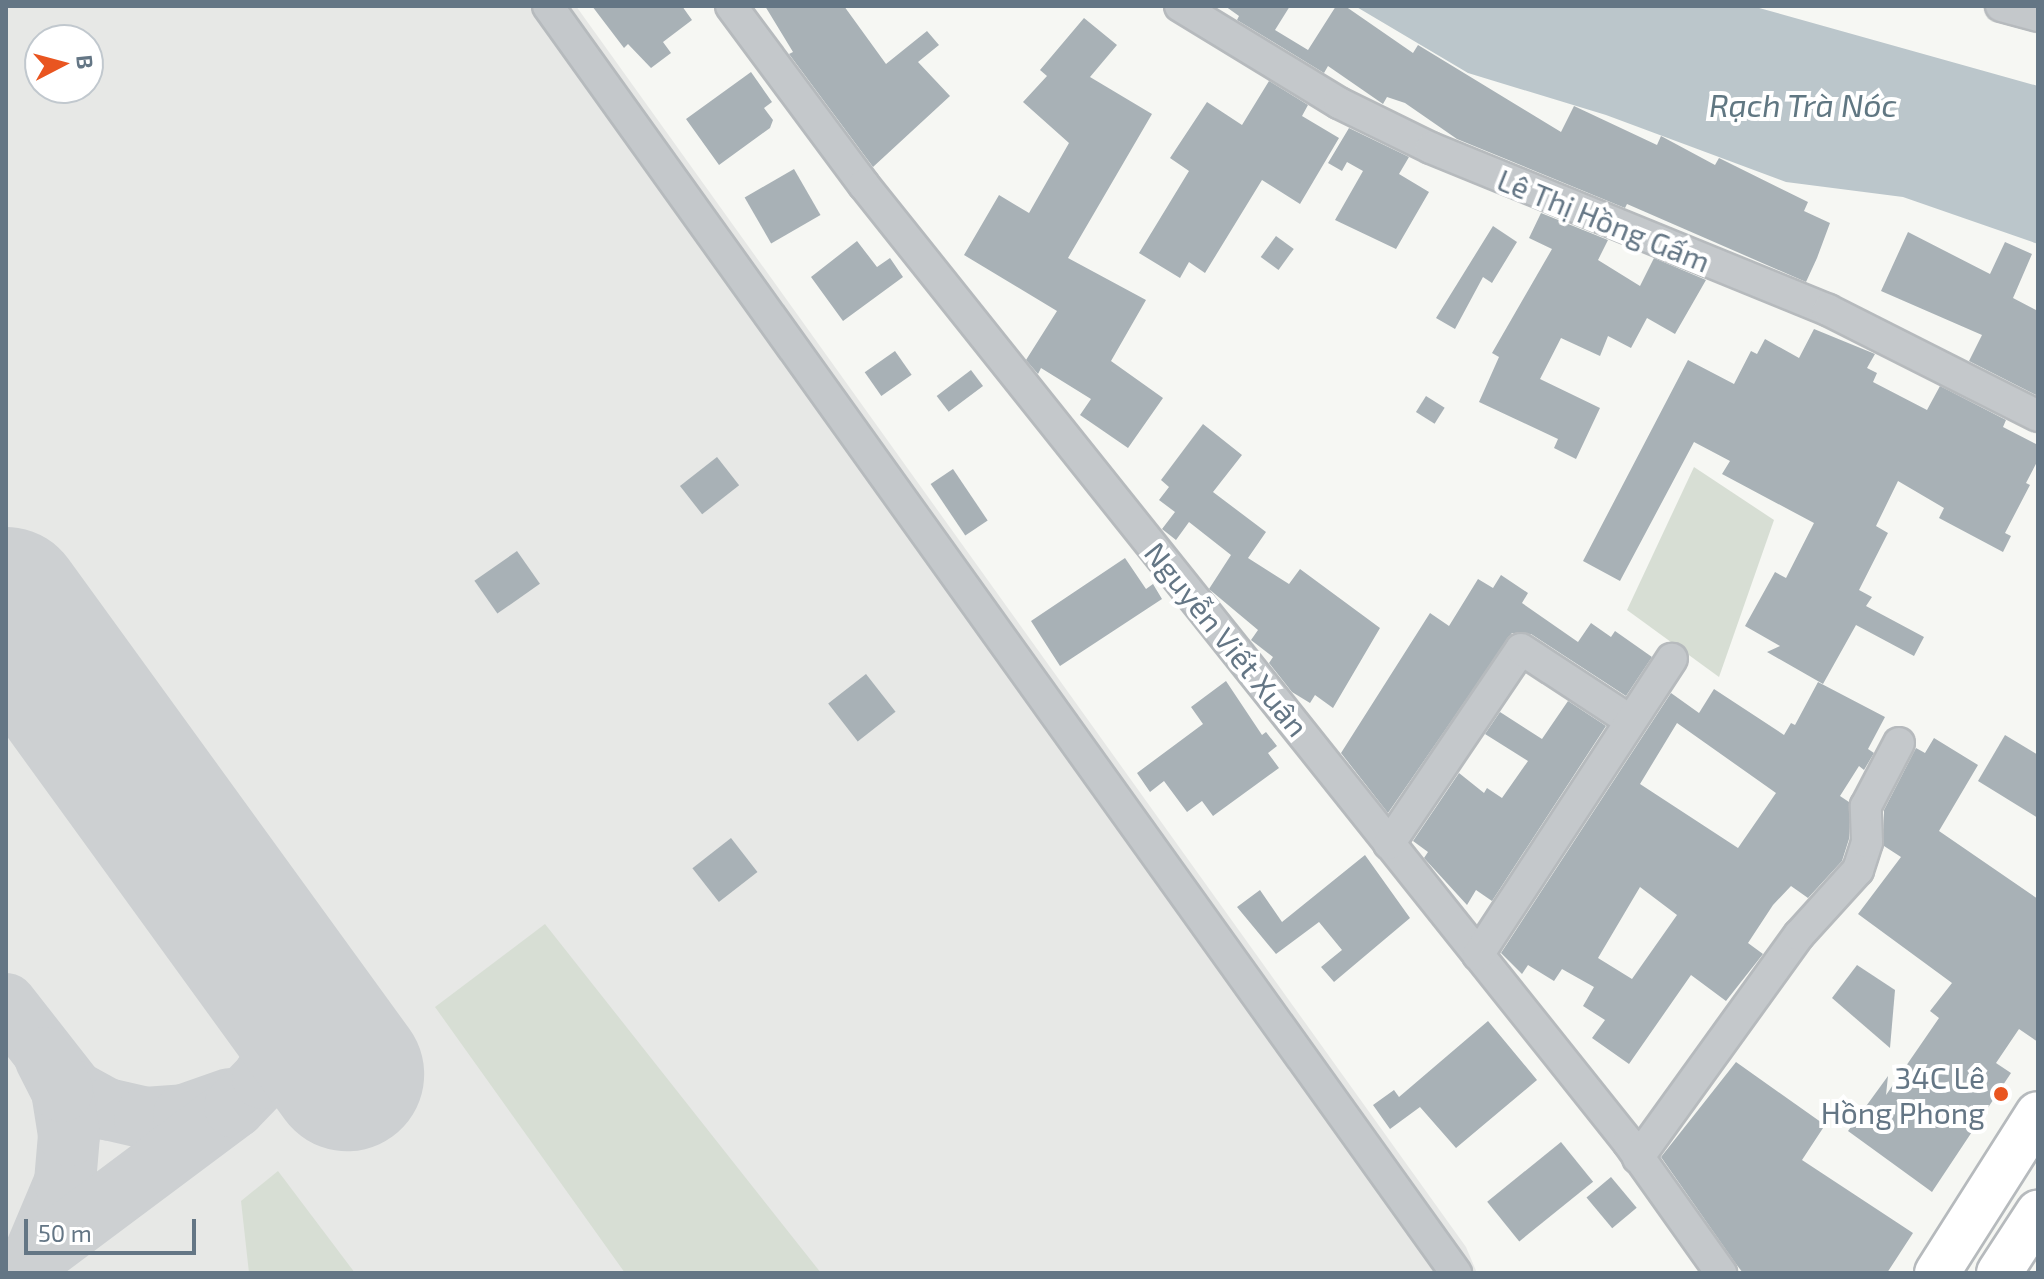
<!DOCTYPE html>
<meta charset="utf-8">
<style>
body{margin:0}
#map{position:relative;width:2044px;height:1279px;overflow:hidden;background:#f6f7f3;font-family:"Exo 2",sans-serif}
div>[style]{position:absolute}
.built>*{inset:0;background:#e7e8e6}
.green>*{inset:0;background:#d7ded4}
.water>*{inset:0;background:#bbc6cb}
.taxiway>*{height:62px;margin:-31px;padding:0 31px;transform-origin:31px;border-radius:31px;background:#cdd0d2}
.runway>*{height:154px;margin:-77px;padding:0 77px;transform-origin:77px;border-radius:77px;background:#cdd0d2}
.building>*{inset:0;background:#a8b1b6;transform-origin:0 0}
.roads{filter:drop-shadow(2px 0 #b6babd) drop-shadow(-2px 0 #b6babd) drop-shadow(0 2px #b6babd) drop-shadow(0 -2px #b6babd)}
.minor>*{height:30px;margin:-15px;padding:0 15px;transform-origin:15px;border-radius:15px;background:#c4c8cb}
.highway>*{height:44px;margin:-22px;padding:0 22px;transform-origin:22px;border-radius:22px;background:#fff}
.dots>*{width:22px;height:22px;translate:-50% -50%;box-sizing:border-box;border:4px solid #fff;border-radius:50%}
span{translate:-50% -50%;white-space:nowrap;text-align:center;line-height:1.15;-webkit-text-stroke:8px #fff;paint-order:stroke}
.street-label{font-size:30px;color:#647685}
.poi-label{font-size:30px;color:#647685}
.right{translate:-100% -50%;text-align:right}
.water-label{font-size:32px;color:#607782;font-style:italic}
.frame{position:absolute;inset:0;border:8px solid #647685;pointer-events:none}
.north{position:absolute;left:24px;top:24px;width:80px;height:80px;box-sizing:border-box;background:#fff;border:2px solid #c1c8ce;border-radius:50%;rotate:84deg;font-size:22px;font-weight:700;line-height:32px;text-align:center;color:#647685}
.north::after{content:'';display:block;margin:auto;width:28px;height:36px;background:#e95520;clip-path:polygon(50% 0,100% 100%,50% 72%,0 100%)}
.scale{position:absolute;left:24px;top:1219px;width:172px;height:36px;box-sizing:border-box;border:4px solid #647685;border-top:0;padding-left:10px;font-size:24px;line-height:28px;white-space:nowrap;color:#647685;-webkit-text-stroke:6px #fff;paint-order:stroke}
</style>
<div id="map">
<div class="built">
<div style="clip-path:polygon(evenodd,6px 6px,576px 6px,1466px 1247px,1477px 1273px,6px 1273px,6px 6px,40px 40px,88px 40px,88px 88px,40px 88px,40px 40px)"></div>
</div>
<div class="green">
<div style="clip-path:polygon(1694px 467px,1774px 520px,1719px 677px,1627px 610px)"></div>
<div style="clip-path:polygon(545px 924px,821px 1273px,625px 1273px,435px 1007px)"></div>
<div style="clip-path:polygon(278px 1171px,355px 1273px,249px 1273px,241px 1201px)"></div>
</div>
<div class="water">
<div style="clip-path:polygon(1355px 6px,1752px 6px,2038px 86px,2038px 244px,1903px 197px,1786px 182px,1606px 115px,1468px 73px)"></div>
</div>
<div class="taxiway">
<div style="left:6px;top:1004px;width:110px;rotate:52deg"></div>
<div style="left:74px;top:1091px;width:38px;rotate:29deg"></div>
<div style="left:107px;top:1109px;width:39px;rotate:13deg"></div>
<div style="left:145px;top:1118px;width:39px;rotate:-4deg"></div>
<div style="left:184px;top:1115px;width:49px;rotate:-19.2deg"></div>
<div style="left:33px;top:1258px;width:82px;rotate:-67.2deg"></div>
<div style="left:65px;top:1182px;width:47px;rotate:-85.1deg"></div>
<div style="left:69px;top:1135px;width:45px;rotate:-99deg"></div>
<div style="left:62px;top:1091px;width:37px;rotate:-117deg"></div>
<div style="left:13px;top:1273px;width:277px;rotate:-36.8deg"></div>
<div style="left:235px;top:1107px;width:40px;rotate:-46deg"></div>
<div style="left:263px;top:1078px;width:47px;rotate:-60.7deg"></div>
<div style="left:286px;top:1037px;width:35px;rotate:-74deg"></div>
</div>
<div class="runway">
<div style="left:6px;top:604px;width:581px;rotate:54.04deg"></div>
</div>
<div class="building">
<div style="clip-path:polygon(592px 6px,682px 6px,692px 20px,663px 42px,671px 53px,651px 68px,628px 44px,624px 48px)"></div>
<div style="clip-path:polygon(765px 6px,844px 6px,886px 64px,927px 31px,939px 45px,918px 62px,950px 96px,873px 167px,789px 54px,793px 52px)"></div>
<div style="clip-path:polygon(1225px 6px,1290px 6px,1275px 30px,1308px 50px,1336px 6px,1345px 6px,1413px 53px,1418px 45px,1561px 132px,1574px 106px,1657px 145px,1661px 136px,1715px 165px,1719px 158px,1808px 202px,1804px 211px,1830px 223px,1817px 258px,1806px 282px,1627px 204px,1625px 208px,1457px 139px,1405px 103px,1387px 97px,1383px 104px,1328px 66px,1324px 73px,1237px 20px,1239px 16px)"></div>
<div style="clip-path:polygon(1084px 18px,1117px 45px,1090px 77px,1152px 114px,1068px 258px,1146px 300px,1111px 361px,1163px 398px,1128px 448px,1080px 415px,1091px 399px,1041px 368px,1038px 374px,1026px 360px,1057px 311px,964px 255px,999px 195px,1029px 213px,1069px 143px,1023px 102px,1047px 76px,1040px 70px)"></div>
<div style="clip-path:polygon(751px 72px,772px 102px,764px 108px,773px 120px,770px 128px,719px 165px,686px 119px)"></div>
<div style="clip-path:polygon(1269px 81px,1308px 105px,1302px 116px,1339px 138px,1300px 204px,1262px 180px,1205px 273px,1189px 262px,1180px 278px,1139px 253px,1189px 171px,1170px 158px,1207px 102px,1242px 125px)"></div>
<div style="clip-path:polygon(1349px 128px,1409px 157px,1399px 174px,1429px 192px,1396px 249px,1335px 220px,1363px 171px,1347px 162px,1342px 171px,1328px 163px)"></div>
<div style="left:794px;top:169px;width:53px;height:57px;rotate:60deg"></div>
<div style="clip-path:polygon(1541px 213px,1608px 240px,1598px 260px,1640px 286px,1654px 258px,1706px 280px,1675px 334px,1647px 318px,1631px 348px,1608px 336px,1600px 356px,1561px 338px,1540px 379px,1600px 408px,1576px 459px,1554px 448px,1558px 439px,1479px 402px,1499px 357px,1492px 353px,1552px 249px,1529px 238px)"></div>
<div style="clip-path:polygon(1493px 226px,1517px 242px,1492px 283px,1483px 277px,1455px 329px,1436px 318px)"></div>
<div style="clip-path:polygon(1908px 232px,1990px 274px,2005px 242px,2032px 254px,2013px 298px,2038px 311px,2038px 396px,1969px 361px,1982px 335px,1881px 291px)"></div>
<div style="left:1276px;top:236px;width:22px;height:26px;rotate:36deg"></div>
<div style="clip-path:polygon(857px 241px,877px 267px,890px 258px,903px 277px,843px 321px,811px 277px)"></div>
<div style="clip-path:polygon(1814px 329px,1875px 354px,1867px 368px,1877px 373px,1873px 382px,1927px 410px,1940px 386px,2006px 420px,2003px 427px,2038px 445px,2038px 460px,2026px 483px,2030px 485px,2005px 533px,2011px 536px,2003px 552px,1939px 518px,1944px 508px,1898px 481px,1876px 526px,1888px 533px,1859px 590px,1872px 597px,1866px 606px,1924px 637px,1914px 656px,1856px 625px,1823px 684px,1767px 652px,1780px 646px,1745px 626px,1775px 572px,1786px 578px,1814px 523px,1722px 474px,1730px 461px,1694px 442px,1620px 581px,1583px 561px,1688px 360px,1734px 384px,1751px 351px,1757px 354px,1765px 339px,1799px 358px)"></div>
<div style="left:895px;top:351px;width:29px;height:37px;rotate:55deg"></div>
<div style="left:971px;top:370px;width:20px;height:43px;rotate:53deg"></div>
<div style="left:1426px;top:396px;width:22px;height:19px;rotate:32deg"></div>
<div style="clip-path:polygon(1203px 424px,1242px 455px,1213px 492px,1266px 532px,1248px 558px,1289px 584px,1300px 569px,1380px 628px,1333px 708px,1315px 695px,1310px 703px,1292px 692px,1269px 663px,1273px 657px,1251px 640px,1258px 630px,1209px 589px,1231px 555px,1189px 522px,1176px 540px,1162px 529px,1175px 512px,1159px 500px,1169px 487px,1161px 480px)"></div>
<div style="left:717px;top:457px;width:36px;height:47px;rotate:52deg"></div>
<div style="left:953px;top:469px;width:62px;height:27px;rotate:56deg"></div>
<div style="left:517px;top:551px;width:40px;height:52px;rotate:55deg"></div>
<div style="clip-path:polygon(1125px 558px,1146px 589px,1153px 584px,1162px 599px,1060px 666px,1031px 621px)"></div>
<div style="clip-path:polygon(1501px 575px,1528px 593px,1522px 603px,1578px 642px,1591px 623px,1611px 637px,1615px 631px,1652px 657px,1626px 696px,1531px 634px,1512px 633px,1388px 813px,1341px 753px,1430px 613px,1449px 626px,1478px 579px,1493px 588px)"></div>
<div style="left:866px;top:674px;width:48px;height:48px;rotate:52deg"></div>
<div style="clip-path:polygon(1226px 681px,1262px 735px,1266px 732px,1277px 746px,1268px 753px,1279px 768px,1213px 816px,1202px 801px,1187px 812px,1164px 781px,1150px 792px,1137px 773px,1203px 724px,1191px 707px)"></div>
<div style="clip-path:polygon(evenodd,1818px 682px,1885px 717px,1868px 749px,1874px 753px,1864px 770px,1859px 766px,1840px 796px,1849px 802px,1849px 839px,1842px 861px,1808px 898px,1791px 886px,1773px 905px,1748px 943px,1763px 954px,1726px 1001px,1691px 975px,1629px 1064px,1592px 1038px,1605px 1020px,1583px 1006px,1594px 987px,1562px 969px,1554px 981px,1528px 965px,1522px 974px,1501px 953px,1671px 693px,1699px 713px,1714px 689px,1784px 735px,1791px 723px,1795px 725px,1818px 682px,1677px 723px,1776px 793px,1738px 848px,1640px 784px,1677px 723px,1818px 682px,1640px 887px,1677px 915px,1632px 979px,1598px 958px,1640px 887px)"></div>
<div style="clip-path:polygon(1568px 701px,1606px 726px,1492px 901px,1476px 890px,1467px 905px,1424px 858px,1428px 852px,1413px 841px,1459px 773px,1484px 793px,1487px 788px,1502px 798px,1528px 761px,1485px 734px,1500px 712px,1542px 739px)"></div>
<div style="clip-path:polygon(2005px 735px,2038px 755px,2038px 818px,1978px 781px)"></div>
<div style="clip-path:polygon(1934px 738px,1978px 765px,1939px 831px,2038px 899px,2038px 1042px,2019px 1029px,1996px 1063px,2011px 1073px,1932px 1192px,1848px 1131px,1888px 1076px,1886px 1095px,1939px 1018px,1930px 1011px,1952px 983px,1858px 914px,1901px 857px,1884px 846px,1884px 810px,1916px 748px,1925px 753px)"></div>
<div style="left:731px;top:838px;width:43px;height:49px;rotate:52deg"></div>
<div style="clip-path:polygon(1365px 855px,1410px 918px,1334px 982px,1321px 967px,1342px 950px,1319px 922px,1276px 954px,1237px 907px,1260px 890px,1282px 922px)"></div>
<div style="clip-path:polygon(1857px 965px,1895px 990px,1890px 1048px,1832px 998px)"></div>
<div style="clip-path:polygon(1488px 1021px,1537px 1080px,1456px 1148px,1420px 1107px,1390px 1129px,1373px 1105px,1394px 1090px,1399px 1097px)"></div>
<div style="clip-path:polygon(1736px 1062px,1825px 1125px,1802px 1160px,1913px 1233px,1887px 1273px,1743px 1273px,1736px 1264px,1661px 1157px)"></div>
<div style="left:1561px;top:1142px;width:51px;height:95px;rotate:51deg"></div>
<div style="left:1611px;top:1177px;width:40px;height:32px;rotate:50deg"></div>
</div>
<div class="roads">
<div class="minor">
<div style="left:548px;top:6px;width:1559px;rotate:54.37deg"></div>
<div style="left:731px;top:6px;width:223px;rotate:53.4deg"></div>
<div style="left:864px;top:185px;width:1225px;rotate:51.4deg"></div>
<div style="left:1628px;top:1142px;width:161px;rotate:54.6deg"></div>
<div style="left:1180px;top:6px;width:186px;rotate:31.4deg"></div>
<div style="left:1339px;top:103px;width:102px;rotate:26.1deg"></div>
<div style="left:1431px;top:148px;width:429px;rotate:22.2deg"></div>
<div style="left:1828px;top:310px;width:235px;rotate:26.8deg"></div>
<div style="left:2001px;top:6px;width:38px;rotate:15deg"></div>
<div style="left:1389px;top:844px;width:235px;rotate:-55.9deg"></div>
<div style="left:1521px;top:649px;width:131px;rotate:33.2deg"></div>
<div style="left:1478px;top:955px;width:354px;rotate:-56.8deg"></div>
<div style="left:1638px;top:1158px;width:275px;rotate:-54.2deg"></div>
<div style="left:1799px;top:935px;width:88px;rotate:-47.8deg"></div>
<div style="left:1858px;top:870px;width:29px;rotate:-72deg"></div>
<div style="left:1867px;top:842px;width:36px;rotate:-92deg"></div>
<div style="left:1866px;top:806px;width:71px;rotate:-62.4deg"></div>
</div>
<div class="highway">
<div style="left:1937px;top:1273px;width:188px;rotate:-57.6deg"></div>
<div style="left:1999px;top:1273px;width:72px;rotate:-57deg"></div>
</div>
</div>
<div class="dots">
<div style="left:2001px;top:1094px;background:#e95520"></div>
</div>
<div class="street-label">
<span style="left:1604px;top:220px;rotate:22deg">Lê Thị Hồng Gấm</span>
<span style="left:1227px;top:639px;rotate:51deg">Nguyễn Viết Xuân</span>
</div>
<div class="poi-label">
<span class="right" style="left:1985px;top:1094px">34C Lê<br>Hồng Phong</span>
</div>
<div class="water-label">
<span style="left:1803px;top:104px">Rạch Trà Nóc</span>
</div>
<div class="frame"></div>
<div class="north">B</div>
<div class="scale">50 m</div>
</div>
